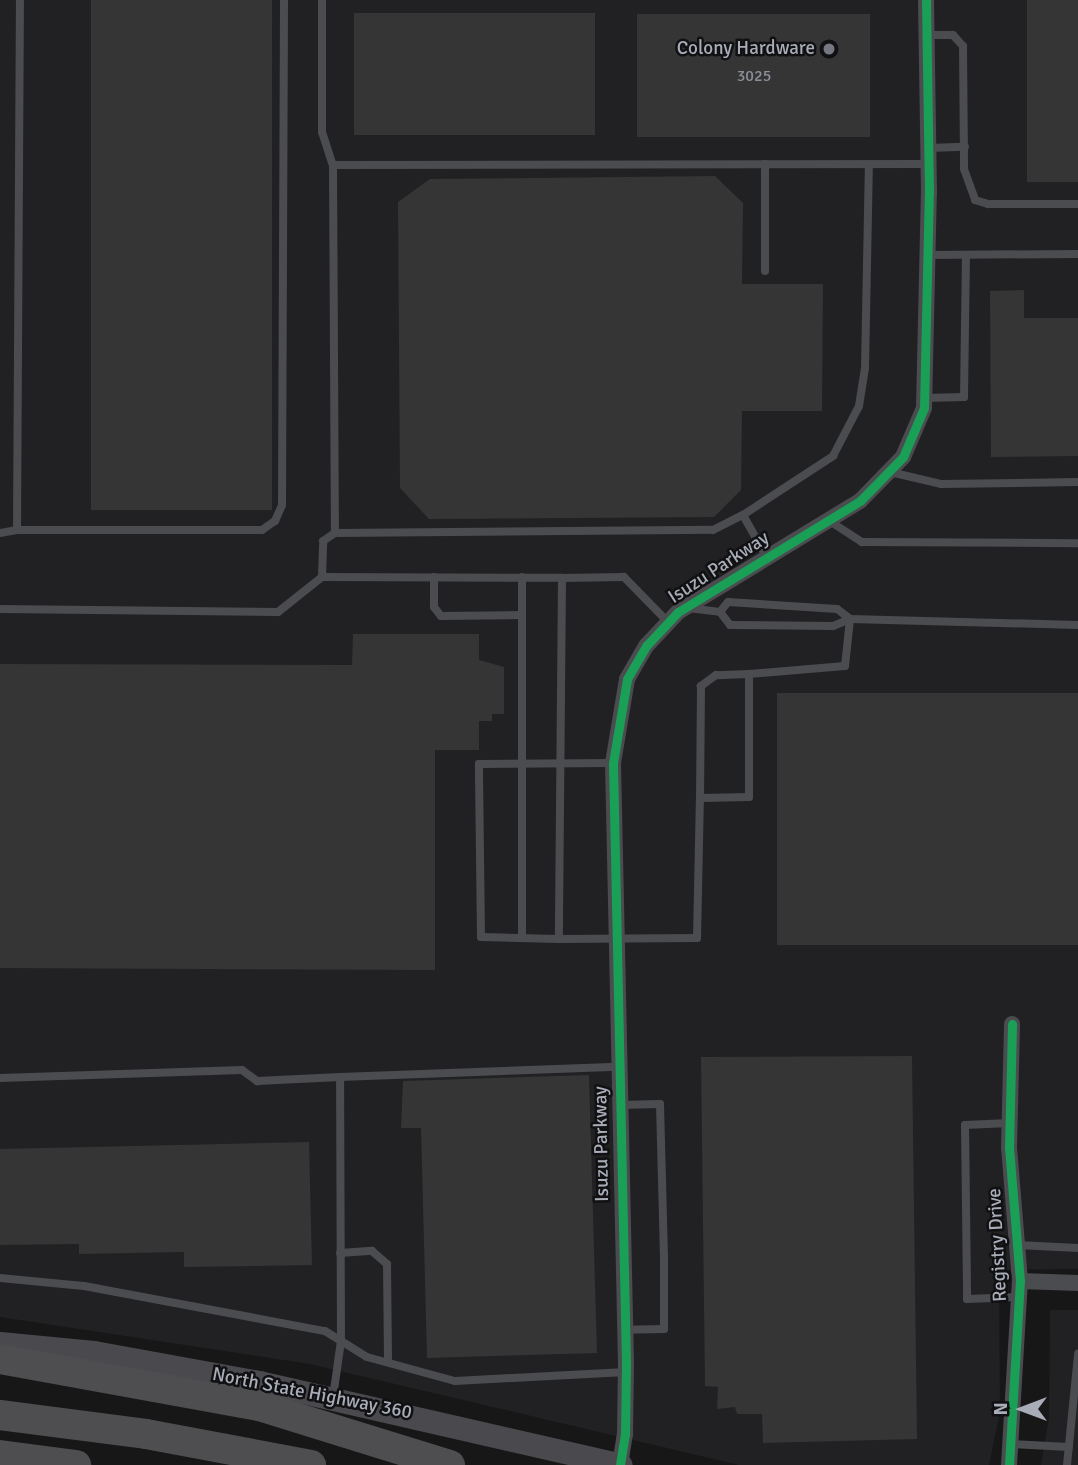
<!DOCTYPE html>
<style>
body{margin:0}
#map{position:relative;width:1078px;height:1465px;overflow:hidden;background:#171717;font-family:Signika,sans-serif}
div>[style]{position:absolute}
.built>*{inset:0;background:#212123}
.building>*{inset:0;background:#353536;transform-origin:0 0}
.service>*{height:8px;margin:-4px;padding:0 4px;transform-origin:4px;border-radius:4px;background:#4b4c50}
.minor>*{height:16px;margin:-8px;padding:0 8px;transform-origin:8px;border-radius:8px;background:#4b4c50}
.secondary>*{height:23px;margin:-11.5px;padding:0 11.5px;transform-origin:11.5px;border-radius:11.5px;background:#4a4a4e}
.motorway>*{height:30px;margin:-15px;padding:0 15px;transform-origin:15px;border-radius:15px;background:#4e4e51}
.cycleway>*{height:9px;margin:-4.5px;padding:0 4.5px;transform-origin:4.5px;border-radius:4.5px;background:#1a9f57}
.dots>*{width:19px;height:19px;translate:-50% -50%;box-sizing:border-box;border:4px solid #111113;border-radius:50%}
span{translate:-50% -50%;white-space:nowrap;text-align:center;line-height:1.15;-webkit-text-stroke:5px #111113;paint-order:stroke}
.number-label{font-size:16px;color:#8b8f98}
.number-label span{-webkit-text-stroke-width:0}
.poi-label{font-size:19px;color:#a8adb8}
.right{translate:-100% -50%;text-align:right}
.street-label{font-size:19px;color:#a8adb8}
.north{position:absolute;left:987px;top:1374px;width:70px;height:70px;-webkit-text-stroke:5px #111113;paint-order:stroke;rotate:270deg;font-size:19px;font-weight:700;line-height:28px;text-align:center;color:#a8adb8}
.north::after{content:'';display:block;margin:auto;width:24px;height:32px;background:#a8adb8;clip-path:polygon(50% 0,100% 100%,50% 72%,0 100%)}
</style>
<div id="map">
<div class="built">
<div style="clip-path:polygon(0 0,1078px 0,1078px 1269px,999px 1270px,1000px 1412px,989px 1465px,739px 1465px,310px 1364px,0 1317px)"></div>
<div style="clip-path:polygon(1050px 1310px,1078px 1310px,1078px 1465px,1041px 1465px,1049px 1418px)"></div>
</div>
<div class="building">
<div style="left:91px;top:0;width:181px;height:510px"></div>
<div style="left:1027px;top:0;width:51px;height:182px"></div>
<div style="left:595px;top:13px;width:122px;height:241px;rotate:90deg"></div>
<div style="left:870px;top:14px;width:123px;height:233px;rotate:90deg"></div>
<div style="clip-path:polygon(715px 176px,743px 203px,742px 284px,823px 284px,822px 411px,742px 411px,741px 490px,714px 517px,429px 519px,400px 488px,398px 202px,430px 179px)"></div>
<div style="clip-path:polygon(1024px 290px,1024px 318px,1078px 318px,1078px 456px,991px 457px,990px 291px)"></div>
<div style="clip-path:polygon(353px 634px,479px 634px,479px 660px,504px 667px,504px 714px,492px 714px,492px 721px,479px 721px,479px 750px,435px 750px,435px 970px,0 968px,0 664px,352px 665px)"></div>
<div style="left:777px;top:693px;width:301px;height:252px"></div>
<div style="clip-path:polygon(912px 1056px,917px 1439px,763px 1443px,762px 1414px,737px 1414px,735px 1407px,717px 1409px,718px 1387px,705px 1386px,701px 1057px)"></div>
<div style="clip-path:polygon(589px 1075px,597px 1353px,427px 1358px,421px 1128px,401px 1128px,403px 1081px)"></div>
<div style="clip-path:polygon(309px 1142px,312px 1265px,184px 1267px,184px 1252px,79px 1254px,79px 1244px,0 1245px,0 1149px)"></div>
</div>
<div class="service">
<div style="left:322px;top:0;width:132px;rotate:90deg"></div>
<div style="left:322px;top:132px;width:35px;rotate:72deg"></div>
<div style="left:333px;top:165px;width:595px;rotate:-0.1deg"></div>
<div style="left:927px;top:35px;width:26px"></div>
<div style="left:953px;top:35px;width:15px;rotate:48deg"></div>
<div style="left:963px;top:46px;width:123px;rotate:89.5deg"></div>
<div style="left:964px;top:169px;width:33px;rotate:70deg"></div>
<div style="left:975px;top:200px;width:14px;rotate:17deg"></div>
<div style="left:988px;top:204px;width:90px"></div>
<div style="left:928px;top:148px;width:37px;rotate:-2deg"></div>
<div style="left:765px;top:164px;width:107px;rotate:90deg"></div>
<div style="left:333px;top:165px;width:368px;rotate:89.7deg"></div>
<div style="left:335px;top:533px;width:378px;rotate:-0.5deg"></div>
<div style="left:713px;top:530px;width:34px;rotate:-27deg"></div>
<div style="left:928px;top:255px;width:150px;rotate:-0.4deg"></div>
<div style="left:924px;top:398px;width:40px;rotate:-1.4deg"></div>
<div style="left:964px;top:397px;width:142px;rotate:-89.2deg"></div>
<div style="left:890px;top:472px;width:52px;rotate:13.2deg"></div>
<div style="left:941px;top:484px;width:137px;rotate:-0.8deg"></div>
<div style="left:831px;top:522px;width:37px;rotate:33deg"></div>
<div style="left:862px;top:542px;width:216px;rotate:0.3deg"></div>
<div style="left:17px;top:530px;width:245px"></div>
<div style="left:262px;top:530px;width:16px;rotate:-35deg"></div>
<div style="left:275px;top:521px;width:17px;rotate:-66deg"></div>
<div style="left:282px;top:505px;width:505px;rotate:-89.77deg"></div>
<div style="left:0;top:533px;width:17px;rotate:-10deg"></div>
<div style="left:17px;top:530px;width:530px;rotate:-89.68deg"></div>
<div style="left:766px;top:556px;width:47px;rotate:-119.3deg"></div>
<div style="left:743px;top:515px;width:108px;rotate:-33.2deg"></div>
<div style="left:833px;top:456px;width:56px;rotate:-62.5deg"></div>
<div style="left:859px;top:406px;width:38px;rotate:-81deg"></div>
<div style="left:865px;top:368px;width:204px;rotate:-88.9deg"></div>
<div style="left:322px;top:577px;width:36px;rotate:-88deg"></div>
<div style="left:323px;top:541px;width:14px;rotate:-34deg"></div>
<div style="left:434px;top:577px;width:30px;rotate:90deg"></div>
<div style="left:434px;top:607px;width:11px;rotate:52deg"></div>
<div style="left:441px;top:616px;width:81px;rotate:-0.7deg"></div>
<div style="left:522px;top:577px;width:361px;rotate:90deg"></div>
<div style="left:688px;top:608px;width:32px;rotate:7deg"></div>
<div style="left:720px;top:612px;width:16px;rotate:52deg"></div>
<div style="left:730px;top:625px;width:103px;rotate:0.6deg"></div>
<div style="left:833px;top:626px;width:18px;rotate:-22deg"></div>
<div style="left:850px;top:619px;width:16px;rotate:-142deg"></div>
<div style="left:837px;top:609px;width:109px;rotate:-176.3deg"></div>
<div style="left:728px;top:602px;width:13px;rotate:129deg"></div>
<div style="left:0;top:609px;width:278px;rotate:0.6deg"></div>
<div style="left:278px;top:612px;width:56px;rotate:-38.5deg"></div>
<div style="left:322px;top:577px;width:240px;rotate:0.2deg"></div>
<div style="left:668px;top:622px;width:63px;rotate:-134.4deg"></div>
<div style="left:624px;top:577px;width:62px;rotate:179.1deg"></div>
<div style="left:562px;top:578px;width:361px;rotate:90.5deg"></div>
<div style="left:559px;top:939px;width:138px;rotate:-0.4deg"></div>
<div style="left:697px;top:938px;width:140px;rotate:-88.8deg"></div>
<div style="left:749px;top:674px;width:33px;rotate:178deg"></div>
<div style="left:716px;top:675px;width:19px;rotate:144deg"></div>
<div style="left:701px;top:686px;width:112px;rotate:90.5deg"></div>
<div style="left:700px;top:798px;width:49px;rotate:-1.2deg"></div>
<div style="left:749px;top:797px;width:123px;rotate:-90deg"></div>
<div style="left:749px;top:674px;width:96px;rotate:-4.8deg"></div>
<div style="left:845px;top:666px;width:47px;rotate:-83.9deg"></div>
<div style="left:850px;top:619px;width:228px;rotate:1.5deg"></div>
<div style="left:559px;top:939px;width:78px;rotate:-178.5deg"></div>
<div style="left:481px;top:937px;width:173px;rotate:-90.7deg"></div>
<div style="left:479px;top:764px;width:134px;rotate:-0.4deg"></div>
<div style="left:0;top:1078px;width:242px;rotate:-1.9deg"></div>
<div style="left:242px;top:1070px;width:19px;rotate:36deg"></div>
<div style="left:257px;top:1081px;width:83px;rotate:-2.8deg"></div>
<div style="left:619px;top:1105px;width:41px;rotate:-1.4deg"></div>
<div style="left:660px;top:1104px;width:153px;rotate:88.5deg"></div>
<div style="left:664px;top:1257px;width:72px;rotate:90deg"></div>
<div style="left:664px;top:1329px;width:39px;rotate:179deg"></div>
<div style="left:1009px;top:1123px;width:44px;rotate:177.4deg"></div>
<div style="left:965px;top:1125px;width:174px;rotate:89.3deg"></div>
<div style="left:967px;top:1299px;width:53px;rotate:-2.2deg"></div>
<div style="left:1017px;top:1245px;width:61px;rotate:2.8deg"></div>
<div style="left:340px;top:1253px;width:32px;rotate:-4deg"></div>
<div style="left:372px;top:1251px;width:20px;rotate:41deg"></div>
<div style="left:387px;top:1264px;width:98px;rotate:89.4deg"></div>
<div style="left:0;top:1278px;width:84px;rotate:5.4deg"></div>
<div style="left:84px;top:1286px;width:245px;rotate:10.6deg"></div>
<div style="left:325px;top:1331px;width:49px;rotate:31.8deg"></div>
<div style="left:367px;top:1357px;width:91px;rotate:15.3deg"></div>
<div style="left:455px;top:1381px;width:171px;rotate:-3deg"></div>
<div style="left:333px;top:1397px;width:57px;rotate:-81.9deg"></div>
<div style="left:341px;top:1341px;width:264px;rotate:-90.2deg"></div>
<div style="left:340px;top:1077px;width:278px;rotate:-2.1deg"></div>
<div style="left:1011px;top:1444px;width:58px;rotate:3deg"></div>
<div style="left:1067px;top:1465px;width:112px;rotate:-84.3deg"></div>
</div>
<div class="minor">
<div style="left:1020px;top:1281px;width:58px;rotate:2deg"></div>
<div style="left:620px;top:1465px;width:30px;rotate:-81deg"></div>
<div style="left:625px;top:1435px;width:71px;rotate:-89.2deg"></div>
<div style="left:626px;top:1364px;width:601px;rotate:-91.24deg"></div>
<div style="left:613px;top:763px;width:85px;rotate:-80.5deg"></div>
<div style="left:627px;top:679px;width:39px;rotate:-60deg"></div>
<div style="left:647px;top:645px;width:45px;rotate:-46.8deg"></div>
<div style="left:678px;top:612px;width:213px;rotate:-31.4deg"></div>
<div style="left:860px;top:501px;width:62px;rotate:-45.7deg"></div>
<div style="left:903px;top:457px;width:53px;rotate:-66.8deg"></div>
<div style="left:924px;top:408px;width:216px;rotate:-88.7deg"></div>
<div style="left:929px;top:192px;width:192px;rotate:-90.9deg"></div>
<div style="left:1009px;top:1465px;width:184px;rotate:-86.6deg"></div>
<div style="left:1020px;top:1281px;width:133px;rotate:-94.7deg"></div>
<div style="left:1009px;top:1148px;width:124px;rotate:-88.6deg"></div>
</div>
<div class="secondary">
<div style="left:0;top:1343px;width:94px;rotate:5.5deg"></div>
<div style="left:94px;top:1352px;width:168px;rotate:10.3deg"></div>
<div style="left:259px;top:1382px;width:371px;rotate:12.9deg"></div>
</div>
<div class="motorway">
<div style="left:0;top:1359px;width:263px;rotate:10.3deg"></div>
<div style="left:259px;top:1406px;width:200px;rotate:17.2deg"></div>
<div style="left:0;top:1415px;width:147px;rotate:7.4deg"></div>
<div style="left:146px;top:1434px;width:168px;rotate:10.6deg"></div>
<div style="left:0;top:1455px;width:77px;rotate:7.5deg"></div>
</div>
<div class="cycleway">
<div style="left:620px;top:1465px;width:30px;rotate:-81deg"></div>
<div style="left:625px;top:1435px;width:71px;rotate:-89.2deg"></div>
<div style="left:626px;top:1364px;width:601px;rotate:-91.24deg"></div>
<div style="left:613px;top:763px;width:85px;rotate:-80.5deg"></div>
<div style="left:627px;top:679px;width:39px;rotate:-60deg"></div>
<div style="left:647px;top:645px;width:45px;rotate:-46.8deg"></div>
<div style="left:678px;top:612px;width:213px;rotate:-31.4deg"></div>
<div style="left:860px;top:501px;width:62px;rotate:-45.7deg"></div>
<div style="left:903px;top:457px;width:53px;rotate:-66.8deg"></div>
<div style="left:924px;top:408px;width:216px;rotate:-88.7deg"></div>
<div style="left:929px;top:192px;width:192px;rotate:-90.9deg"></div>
<div style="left:1009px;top:1465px;width:184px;rotate:-86.6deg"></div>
<div style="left:1020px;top:1281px;width:133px;rotate:-94.7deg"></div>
<div style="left:1009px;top:1148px;width:124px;rotate:-88.6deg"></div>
</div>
<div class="dots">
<div style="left:829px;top:49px;background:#757880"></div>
</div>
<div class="number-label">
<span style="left:754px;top:76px">3025</span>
</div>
<div class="poi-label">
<span class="right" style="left:815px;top:49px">Colony Hardware</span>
</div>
<div class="street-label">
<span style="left:719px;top:568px;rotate:-33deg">Isuzu Parkway</span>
<span style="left:602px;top:1144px;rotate:-91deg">Isuzu Parkway</span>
<span style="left:998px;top:1245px;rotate:-93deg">Registry Drive</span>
<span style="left:312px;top:1394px;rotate:11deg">North State Highway 360</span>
</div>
<div class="north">N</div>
</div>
